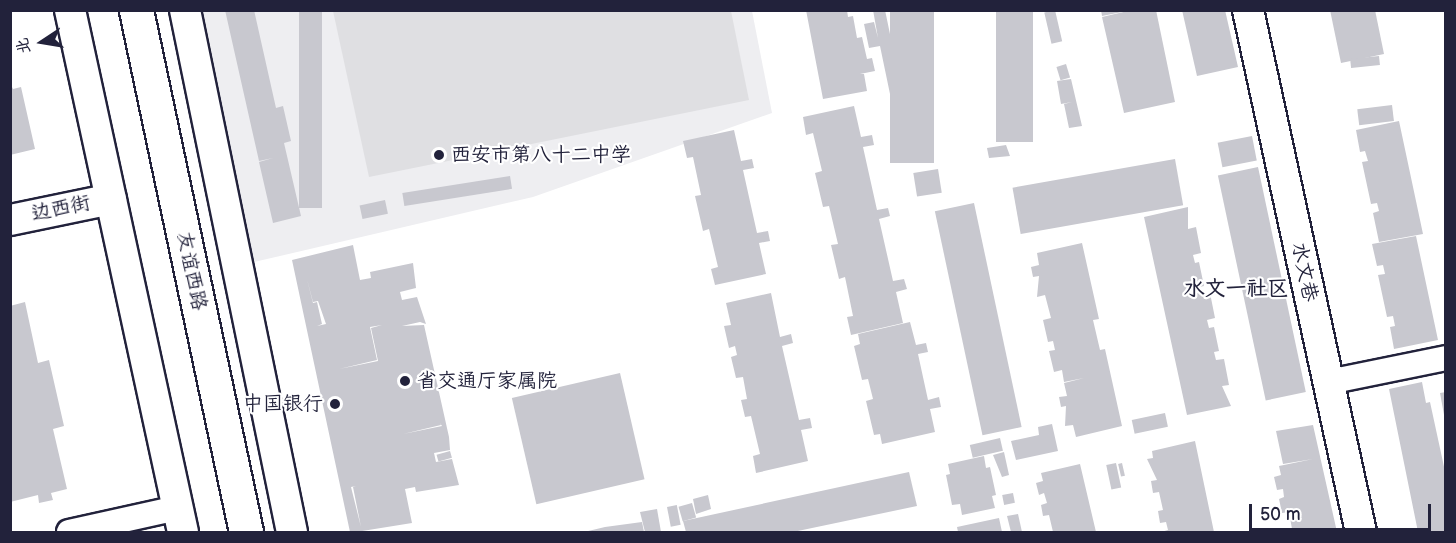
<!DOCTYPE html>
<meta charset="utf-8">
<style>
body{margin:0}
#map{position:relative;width:1456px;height:543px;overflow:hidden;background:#fff;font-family:"Balsamiq Sans","LXGW WenKai TC",sans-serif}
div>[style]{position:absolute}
.built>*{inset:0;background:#eeeef1}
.green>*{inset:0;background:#dfdfe2}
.building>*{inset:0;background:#c8c8cf;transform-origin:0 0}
.roads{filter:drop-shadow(2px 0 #22223b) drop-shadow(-2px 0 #22223b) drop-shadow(0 2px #22223b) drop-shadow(0 -2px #22223b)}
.minor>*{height:24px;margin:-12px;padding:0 12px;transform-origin:12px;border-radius:12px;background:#fff}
.tertiary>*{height:30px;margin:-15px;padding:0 15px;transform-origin:15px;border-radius:15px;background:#fff}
.secondary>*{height:33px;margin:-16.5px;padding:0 16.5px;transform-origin:16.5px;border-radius:16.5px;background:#fff}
.dots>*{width:16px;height:16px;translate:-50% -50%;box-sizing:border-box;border:3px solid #fff;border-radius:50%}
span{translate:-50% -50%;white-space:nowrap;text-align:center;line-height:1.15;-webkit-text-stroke:4.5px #fff;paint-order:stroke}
.poi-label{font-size:20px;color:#22223b}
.left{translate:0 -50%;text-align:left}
.right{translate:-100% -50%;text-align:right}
.street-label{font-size:20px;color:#22223b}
.neighbourhood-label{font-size:21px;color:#22223b;font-weight:700}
.frame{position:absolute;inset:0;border:12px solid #22223b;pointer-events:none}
.north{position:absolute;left:12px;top:12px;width:60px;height:60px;-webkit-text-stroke:4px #fff;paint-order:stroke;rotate:258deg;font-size:16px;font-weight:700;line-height:24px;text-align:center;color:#22223b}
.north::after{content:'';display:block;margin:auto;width:21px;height:27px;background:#22223b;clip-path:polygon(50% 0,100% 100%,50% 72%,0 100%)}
.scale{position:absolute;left:1249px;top:504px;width:182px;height:27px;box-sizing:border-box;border:3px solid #22223b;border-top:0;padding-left:8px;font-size:18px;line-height:21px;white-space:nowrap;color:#22223b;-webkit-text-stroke:4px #fff;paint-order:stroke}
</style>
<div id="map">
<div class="built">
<div style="clip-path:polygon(193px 11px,752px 11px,772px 113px,533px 197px,250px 263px)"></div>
</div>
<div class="green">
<div style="clip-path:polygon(333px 11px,731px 11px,749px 100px,369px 177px)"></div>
</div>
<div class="building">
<div style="clip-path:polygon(225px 10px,254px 10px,276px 108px,283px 106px,291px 141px,284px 143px,301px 216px,273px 223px,259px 162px,273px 158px,259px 161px)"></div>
<div style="left:299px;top:10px;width:23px;height:198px"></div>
<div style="clip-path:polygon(806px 10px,847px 10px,848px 17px,853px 16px,857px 38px,862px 37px,867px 59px,872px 58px,875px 71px,860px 74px,864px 74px,867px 91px,823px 99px)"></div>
<div style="clip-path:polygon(873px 10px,885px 10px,902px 92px,890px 94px,880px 46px,869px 48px,864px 24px,874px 22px,878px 38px)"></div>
<div style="left:890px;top:10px;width:44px;height:153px"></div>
<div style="left:996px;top:10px;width:37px;height:132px"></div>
<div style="left:1055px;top:10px;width:32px;height:11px;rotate:77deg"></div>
<div style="clip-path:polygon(1101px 10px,1122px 10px,1122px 12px,1102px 16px)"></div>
<div style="clip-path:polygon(1132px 10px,1156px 10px,1175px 102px,1124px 113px,1102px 17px)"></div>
<div style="clip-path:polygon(1182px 10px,1225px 10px,1238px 67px,1197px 76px)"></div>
<div style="clip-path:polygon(1330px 10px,1375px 10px,1384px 54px,1341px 63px)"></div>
<div style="left:1379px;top:56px;width:9px;height:29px;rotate:84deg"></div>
<div style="left:1066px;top:64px;width:14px;height:10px;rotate:73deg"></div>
<div style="clip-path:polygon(1071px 79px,1082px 126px,1069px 128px,1064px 104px,1072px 102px,1061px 104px,1057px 81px)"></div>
<div style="clip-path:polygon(10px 83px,13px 89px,21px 87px,35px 149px,10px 155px)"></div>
<div style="left:1392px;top:105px;width:16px;height:35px;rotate:83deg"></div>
<div style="clip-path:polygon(854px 106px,861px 137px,872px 135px,874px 145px,863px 147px,877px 210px,888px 208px,890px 216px,879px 219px,893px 281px,904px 279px,907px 289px,896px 292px,903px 323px,851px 335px,847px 317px,853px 316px,845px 277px,839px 279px,831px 245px,838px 244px,829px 206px,823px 207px,815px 173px,822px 171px,813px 133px,806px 135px,803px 117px)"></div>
<div style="clip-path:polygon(1399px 121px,1423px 234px,1379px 242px,1373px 213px,1379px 211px,1377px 203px,1371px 204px,1362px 162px,1368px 161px,1365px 151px,1360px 152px,1356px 130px)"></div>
<div style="clip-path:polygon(734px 130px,741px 161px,752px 159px,754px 168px,743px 170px,757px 233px,768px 231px,770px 241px,759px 243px,766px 274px,715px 285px,711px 269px,718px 267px,709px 229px,703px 231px,695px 196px,701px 195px,693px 157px,687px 158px,683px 141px)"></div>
<div style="left:1252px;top:136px;width:25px;height:35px;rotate:79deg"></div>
<div style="clip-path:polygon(1006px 145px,1010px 156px,989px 158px,987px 148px)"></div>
<div style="left:1175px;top:159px;width:47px;height:165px;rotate:80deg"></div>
<div style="left:1258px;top:167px;width:230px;height:41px;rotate:78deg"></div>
<div style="left:938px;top:169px;width:24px;height:25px;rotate:81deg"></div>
<div style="left:510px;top:176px;width:13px;height:109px;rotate:81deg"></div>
<div style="left:385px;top:200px;width:14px;height:26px;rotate:78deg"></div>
<div style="left:974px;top:203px;width:229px;height:40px;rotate:78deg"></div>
<div style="clip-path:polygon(1188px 207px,1188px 229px,1196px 227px,1201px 253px,1193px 255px,1195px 263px,1199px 262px,1204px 286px,1200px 287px,1201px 295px,1210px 293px,1215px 318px,1207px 320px,1209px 328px,1214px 327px,1219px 351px,1214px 352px,1216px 360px,1224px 359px,1229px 385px,1222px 386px,1231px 406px,1187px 415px,1144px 217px)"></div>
<div style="clip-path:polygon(1416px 236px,1438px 340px,1394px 349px,1390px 327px,1395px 326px,1393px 316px,1387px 317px,1378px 275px,1385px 274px,1383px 265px,1377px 266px,1372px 244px)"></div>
<div style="clip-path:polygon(1082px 243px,1099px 319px,1093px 320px,1100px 350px,1105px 349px,1122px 426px,1076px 437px,1073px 425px,1065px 426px,1066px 406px,1061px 407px,1059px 397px,1067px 396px,1064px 383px,1084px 378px,1064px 382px,1062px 370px,1054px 372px,1049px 351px,1055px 350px,1053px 341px,1048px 342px,1043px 320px,1051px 318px,1045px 295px,1037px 297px,1039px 276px,1033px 277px,1031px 267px,1039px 265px,1037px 253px)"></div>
<div style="clip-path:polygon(evenodd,353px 245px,360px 280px,371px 278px,370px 272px,413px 263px,416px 288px,400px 292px,402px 300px,417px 297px,426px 324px,420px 322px,402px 326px,424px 325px,449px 437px,450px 450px,434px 453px,436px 462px,452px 459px,459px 485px,416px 492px,415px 487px,405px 489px,412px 523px,356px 532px,350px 532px,292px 260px,353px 245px,307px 279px,313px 302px,318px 301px,326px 324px,317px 326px,322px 324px,317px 302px,313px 303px,307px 279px,353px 245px,382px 325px,371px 328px,378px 361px,339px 369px,377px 360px,370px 327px,382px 325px,353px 245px,440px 423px,442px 426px,403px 434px,441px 425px,440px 423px,353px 245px,351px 487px,356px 486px,353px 487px,361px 527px,351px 487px)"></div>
<div style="clip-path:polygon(771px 293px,780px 337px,791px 334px,793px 343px,782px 346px,799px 420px,810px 418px,812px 428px,801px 430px,808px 461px,756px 473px,753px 456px,760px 454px,751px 416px,745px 417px,741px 400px,747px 399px,743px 377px,736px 378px,731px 357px,737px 355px,735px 346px,729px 348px,724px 326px,731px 325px,726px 303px)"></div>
<div style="clip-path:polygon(25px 302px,38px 363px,49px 360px,64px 426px,53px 429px,67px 489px,51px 493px,53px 500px,39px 503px,38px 495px,10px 502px,10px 306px)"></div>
<div style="clip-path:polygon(910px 322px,916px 345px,926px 343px,928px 352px,918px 354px,928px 400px,939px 397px,941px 407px,930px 409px,935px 432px,882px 444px,880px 434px,874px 435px,866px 401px,873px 399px,868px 379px,862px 380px,854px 346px,860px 344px,858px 334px)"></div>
<div style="left:620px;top:373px;width:109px;height:111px;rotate:77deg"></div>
<div style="clip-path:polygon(1422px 382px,1426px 403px,1430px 402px,1446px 476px,1446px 532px,1418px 532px,1389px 389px)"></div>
<div style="clip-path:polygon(1446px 392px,1446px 415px,1444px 415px,1440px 393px)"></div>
<div style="left:1165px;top:413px;width:14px;height:34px;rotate:78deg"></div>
<div style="clip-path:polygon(1052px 424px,1058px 451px,1016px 460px,1011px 441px,1039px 435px,1038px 427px)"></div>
<div style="clip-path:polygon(1313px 425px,1337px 532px,1286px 532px,1292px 529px,1289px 512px,1282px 513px,1279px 499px,1284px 497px,1283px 489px,1277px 490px,1274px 477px,1281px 475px,1279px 466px,1313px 459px,1283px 464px,1276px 431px)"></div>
<div style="left:1000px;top:438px;width:13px;height:31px;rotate:77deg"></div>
<div style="clip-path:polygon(1195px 441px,1214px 532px,1161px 532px,1168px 530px,1166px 522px,1160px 523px,1158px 511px,1163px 510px,1159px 492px,1153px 493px,1151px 481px,1157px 480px,1147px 459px,1153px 458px,1152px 451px)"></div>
<div style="left:450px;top:451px;width:7px;height:14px;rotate:74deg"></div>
<div style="clip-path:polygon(1004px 452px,1009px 475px,1002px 477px,993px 455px)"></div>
<div style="clip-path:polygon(984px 456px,986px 468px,990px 467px,996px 495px,992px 496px,995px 508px,962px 515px,960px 504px,952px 505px,946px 475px,950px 474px,948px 464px)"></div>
<div style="left:1116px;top:463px;width:25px;height:10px;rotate:78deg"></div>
<div style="left:1122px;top:463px;width:13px;height:4px;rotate:77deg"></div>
<div style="clip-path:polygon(1080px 464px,1096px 532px,1053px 532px,1049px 515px,1043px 516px,1041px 505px,1047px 503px,1044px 493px,1039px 495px,1036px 483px,1043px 481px,1041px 473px)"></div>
<div style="clip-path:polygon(909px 472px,917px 506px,793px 532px,686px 532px,683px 521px)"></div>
<div style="left:1013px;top:493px;width:10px;height:11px;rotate:79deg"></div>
<div style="clip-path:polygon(708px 495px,711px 509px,696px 514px,693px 499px)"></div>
<div style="left:692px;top:503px;width:15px;height:14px;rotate:74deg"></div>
<div style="left:667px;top:507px;width:10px;height:20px;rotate:-11deg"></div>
<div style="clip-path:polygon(657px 509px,661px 532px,645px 532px,640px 512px)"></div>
<div style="clip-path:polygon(1018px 514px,1022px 532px,1011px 532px,1007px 516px)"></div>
<div style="clip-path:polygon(999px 518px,1002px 532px,958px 532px,957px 527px)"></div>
<div style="clip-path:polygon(642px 522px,644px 532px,584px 532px,605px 527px)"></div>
</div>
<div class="roads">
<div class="minor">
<div style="left:1328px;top:382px;width:120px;rotate:-11.5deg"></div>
<div style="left:69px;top:532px;width:111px;rotate:-12.5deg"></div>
</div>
<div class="tertiary">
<div style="left:70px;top:10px;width:534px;rotate:77.79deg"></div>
<div style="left:185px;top:10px;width:533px;rotate:78.42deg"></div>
<div style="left:1248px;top:10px;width:534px;rotate:77.79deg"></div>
<div style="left:10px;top:220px;width:103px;rotate:-11.7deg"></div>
</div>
<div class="secondary">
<div style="left:136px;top:10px;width:533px;rotate:78.1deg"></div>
</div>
</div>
<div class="dots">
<div style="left:439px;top:155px;background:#22223b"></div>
<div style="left:405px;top:381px;background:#22223b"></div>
<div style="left:335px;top:404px;background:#22223b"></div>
</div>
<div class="poi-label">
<span class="left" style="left:451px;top:155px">西安市第八十二中学</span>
<span class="left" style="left:417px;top:381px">省交通厅家属院</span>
<span class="right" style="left:323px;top:404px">中国银行</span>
</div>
<div class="street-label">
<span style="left:61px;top:209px;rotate:-12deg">边西街</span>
<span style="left:191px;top:271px;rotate:78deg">友谊西路</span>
<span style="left:1304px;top:272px;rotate:78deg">水文巷</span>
</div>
<div class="neighbourhood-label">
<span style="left:1236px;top:289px">水文一社区</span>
</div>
<div class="frame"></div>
<div class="north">北</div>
<div class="scale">50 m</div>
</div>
